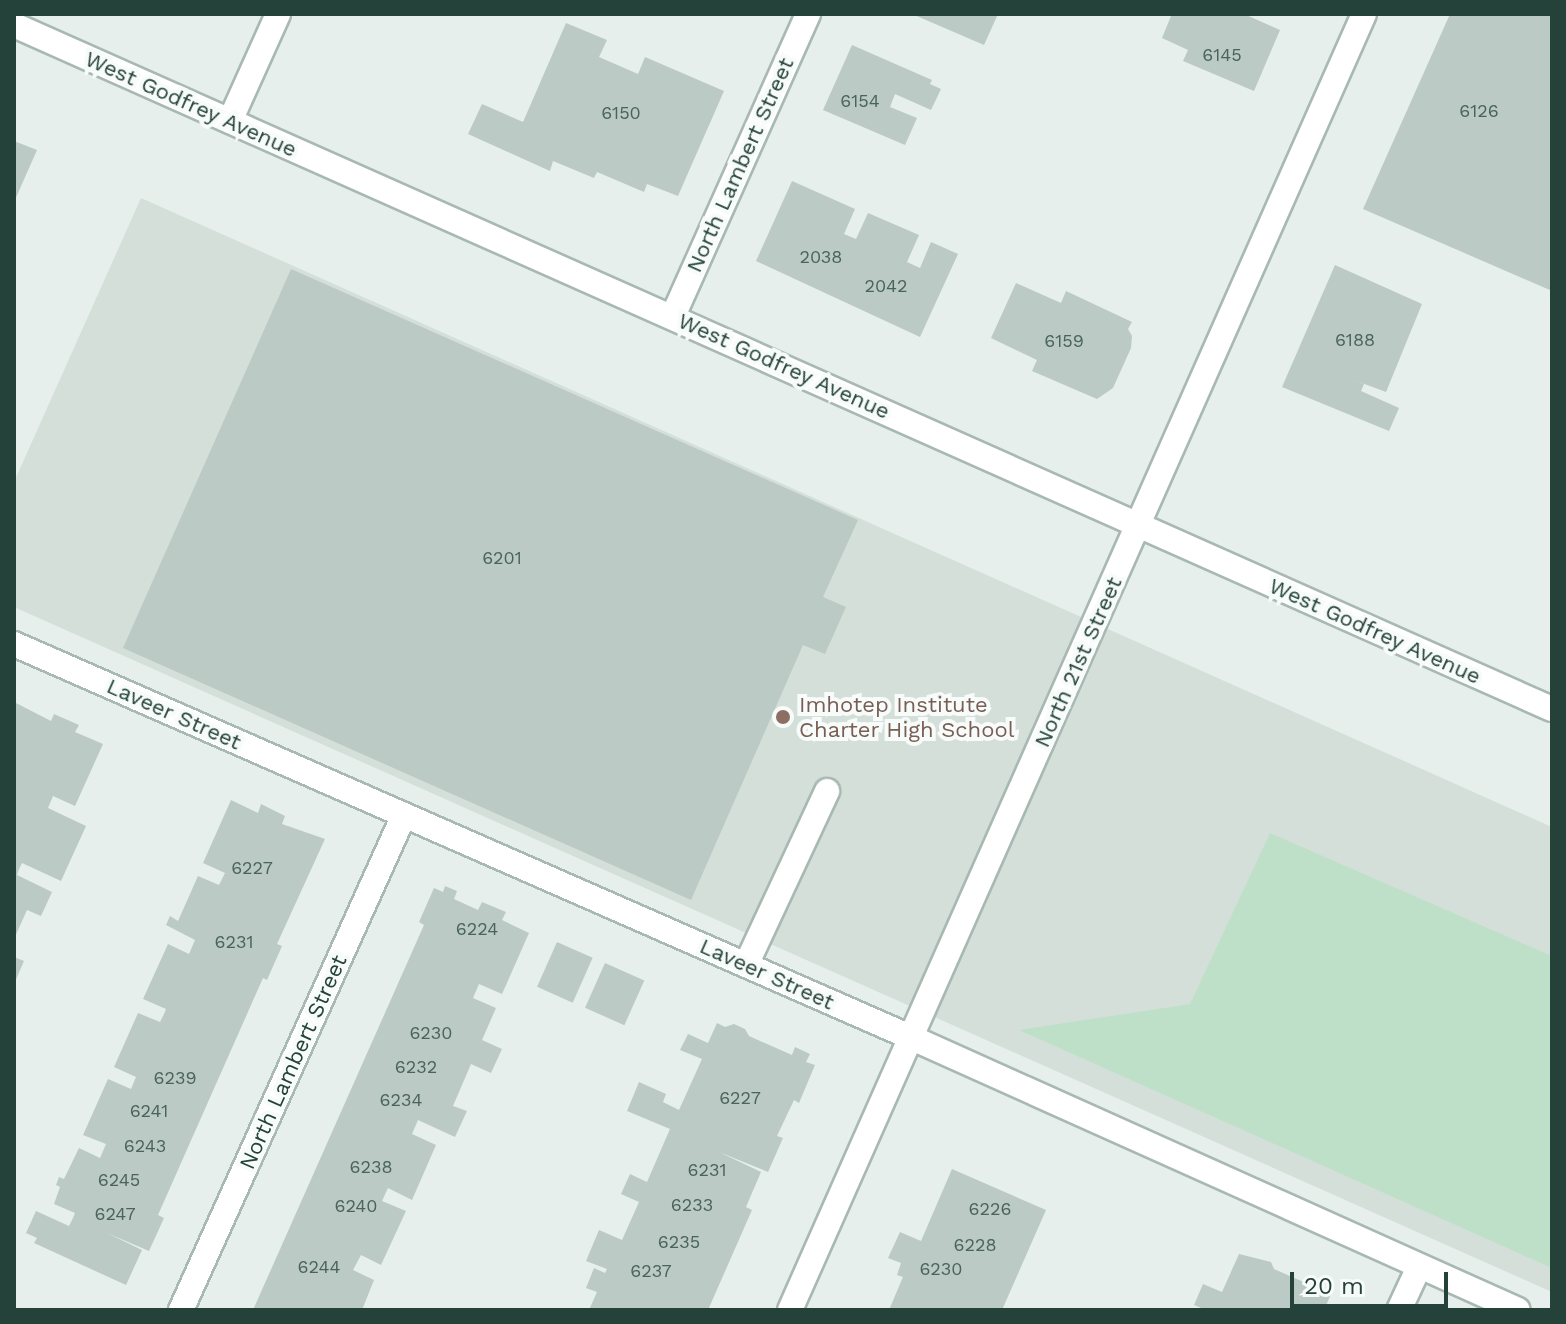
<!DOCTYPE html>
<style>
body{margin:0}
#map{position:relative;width:1566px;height:1324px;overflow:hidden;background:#e6efeb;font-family:"Work Sans",sans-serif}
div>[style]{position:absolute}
.built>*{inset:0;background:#d4dfda}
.green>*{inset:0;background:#bfe0c8}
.building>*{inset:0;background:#bbcac4;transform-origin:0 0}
.roads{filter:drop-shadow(2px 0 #a8b8b2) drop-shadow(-2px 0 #a8b8b2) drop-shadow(0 2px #a8b8b2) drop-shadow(0 -2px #a8b8b2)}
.lane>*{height:24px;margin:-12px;padding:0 12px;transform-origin:12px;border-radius:12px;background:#fff}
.street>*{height:24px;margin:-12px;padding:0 12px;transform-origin:12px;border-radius:12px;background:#fff}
.dots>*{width:22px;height:22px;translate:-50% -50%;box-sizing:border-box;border:4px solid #f7fbf9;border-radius:50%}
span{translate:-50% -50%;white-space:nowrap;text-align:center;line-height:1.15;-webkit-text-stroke:8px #f7fbf9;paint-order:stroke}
.number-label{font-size:18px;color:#4a645c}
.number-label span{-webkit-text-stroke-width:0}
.street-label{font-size:22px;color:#24423a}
.education-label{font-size:22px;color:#785e54}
.left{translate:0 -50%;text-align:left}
.frame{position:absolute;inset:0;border:16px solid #24423a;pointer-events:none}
.scale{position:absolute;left:1290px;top:1272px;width:158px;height:36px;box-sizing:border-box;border:4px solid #24423a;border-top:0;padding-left:10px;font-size:24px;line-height:28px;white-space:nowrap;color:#24423a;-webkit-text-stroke:6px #f7fbf9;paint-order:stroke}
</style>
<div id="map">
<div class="built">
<div style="clip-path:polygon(141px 198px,1552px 827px,1552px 1292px,14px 607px,14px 482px)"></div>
</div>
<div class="green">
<div style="clip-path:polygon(1270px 833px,1552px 956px,1552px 1268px,1019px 1030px,1190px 1004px)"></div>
</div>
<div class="building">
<div style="clip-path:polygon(912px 14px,998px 14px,984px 45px)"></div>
<div style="clip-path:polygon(1166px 14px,1244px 14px,1280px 30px,1254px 91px,1183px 61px,1188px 50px,1162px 38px,1171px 16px)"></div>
<div style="clip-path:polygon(1450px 14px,1552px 14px,1552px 291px,1363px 209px)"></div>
<div style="clip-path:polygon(566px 23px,607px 40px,599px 57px,638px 74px,645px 57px,724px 91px,678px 196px,647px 184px,644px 192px,597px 172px,594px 178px,553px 161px,550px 171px,468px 134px,482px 104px,523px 122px)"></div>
<div style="clip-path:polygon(852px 45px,932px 80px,930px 84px,941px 89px,931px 110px,895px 94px,890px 107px,917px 118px,905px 145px,823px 110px)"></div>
<div style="clip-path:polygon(14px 141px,37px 150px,14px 202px)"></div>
<div style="clip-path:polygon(792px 181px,855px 209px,844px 234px,856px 239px,868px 213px,919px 235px,907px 262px,920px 268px,931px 242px,958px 254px,920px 337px,756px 261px)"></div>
<div style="clip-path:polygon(1335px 265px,1422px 304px,1386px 392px,1351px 379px,1364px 384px,1361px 391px,1399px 408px,1389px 431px,1282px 387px)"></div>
<div style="clip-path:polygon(291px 269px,858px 520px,823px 597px,846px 607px,825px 654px,803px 645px,691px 900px,123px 648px)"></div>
<div style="clip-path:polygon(1016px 283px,1061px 303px,1066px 291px,1132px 322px,1128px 329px,1132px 336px,1131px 348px,1113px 388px,1097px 399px,1032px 371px,1037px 360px,991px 338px)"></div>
<div style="clip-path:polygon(14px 702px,51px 721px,54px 714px,79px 725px,75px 732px,103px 744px,75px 806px,53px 796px,48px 808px,86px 826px,61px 881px,22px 863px,19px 869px,17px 875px,52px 892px,41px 916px,27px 910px,14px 939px)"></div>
<div style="clip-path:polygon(231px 800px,258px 813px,261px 804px,285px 816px,282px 824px,325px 839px,277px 944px,282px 946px,267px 980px,263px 978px,158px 1215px,164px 1218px,149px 1251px,107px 1233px,142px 1250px,126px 1285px,34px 1243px,37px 1238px,26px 1233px,36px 1211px,69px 1226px,73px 1218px,75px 1213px,54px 1204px,60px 1187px,56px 1185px,59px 1177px,64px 1179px,79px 1148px,100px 1158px,106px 1144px,83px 1135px,108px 1079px,131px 1089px,136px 1077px,114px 1067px,138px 1013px,160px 1022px,164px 1014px,166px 1009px,143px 999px,168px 944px,189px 954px,195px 940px,166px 925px,170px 916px,178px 921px,198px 876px,219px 885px,225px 873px,203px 863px)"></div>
<div style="clip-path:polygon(445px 886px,457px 891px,454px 899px,478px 910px,482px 902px,506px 912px,502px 920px,529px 933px,502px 994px,479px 984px,473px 998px,496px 1008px,482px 1040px,502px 1049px,491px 1073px,471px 1064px,453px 1106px,467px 1111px,455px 1137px,418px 1120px,412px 1134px,436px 1145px,412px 1200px,388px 1188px,382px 1201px,406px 1211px,381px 1265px,361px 1255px,353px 1270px,374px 1280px,362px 1310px,253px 1310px,424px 925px,419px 922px,434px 888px,443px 892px)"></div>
<div style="left:557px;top:942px;width:39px;height:49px;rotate:24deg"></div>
<div style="clip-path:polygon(14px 957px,24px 961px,14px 984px)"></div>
<div style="left:605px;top:963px;width:43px;height:49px;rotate:24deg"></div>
<div style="clip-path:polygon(717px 1023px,725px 1027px,734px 1024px,745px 1029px,749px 1036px,792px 1055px,795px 1047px,810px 1054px,806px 1062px,815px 1065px,799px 1103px,794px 1100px,777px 1136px,783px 1138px,768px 1172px,719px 1152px,761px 1172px,746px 1207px,752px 1210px,708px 1310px,589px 1310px,597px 1292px,586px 1288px,594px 1268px,605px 1273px,607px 1269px,586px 1261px,599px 1230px,622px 1240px,639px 1202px,621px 1194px,630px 1174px,647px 1182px,670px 1129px,627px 1111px,639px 1082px,666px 1094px,663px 1102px,679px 1110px,702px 1059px,680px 1050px,688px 1034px,708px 1043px)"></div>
<div style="clip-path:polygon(952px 1169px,1046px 1210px,1002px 1310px,889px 1310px,903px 1277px,897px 1275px,901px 1263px,888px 1258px,900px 1232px,921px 1241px)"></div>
<div style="clip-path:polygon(1239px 1254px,1271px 1262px,1274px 1269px,1331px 1294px,1324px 1310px,1206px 1310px,1194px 1305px,1203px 1284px,1222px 1292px)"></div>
</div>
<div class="roads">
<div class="lane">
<div style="left:746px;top:965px;width:192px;rotate:-65deg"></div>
</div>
<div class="street">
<div style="left:14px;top:25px;width:1683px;rotate:23.98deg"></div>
<div style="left:230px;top:121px;width:117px;rotate:-65.8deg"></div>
<div style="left:673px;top:316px;width:331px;rotate:-65.9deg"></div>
<div style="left:14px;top:644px;width:978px;rotate:23.68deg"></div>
<div style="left:910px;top:1037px;width:666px;rotate:24.18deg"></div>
<div style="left:181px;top:1310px;width:543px;rotate:-65.75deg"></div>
<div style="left:790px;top:1310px;width:1417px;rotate:-66.11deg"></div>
<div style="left:1399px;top:1310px;width:47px;rotate:-65.1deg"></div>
</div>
</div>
<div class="dots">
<div style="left:783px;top:717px;background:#8d6e63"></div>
</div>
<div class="number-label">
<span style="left:1222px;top:55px">6145</span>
<span style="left:860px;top:101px">6154</span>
<span style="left:1479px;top:111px">6126</span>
<span style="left:621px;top:113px">6150</span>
<span style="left:821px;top:257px">2038</span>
<span style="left:886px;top:286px">2042</span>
<span style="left:1355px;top:340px">6188</span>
<span style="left:1064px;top:341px">6159</span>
<span style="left:502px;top:558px">6201</span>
<span style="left:252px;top:868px">6227</span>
<span style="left:477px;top:929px">6224</span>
<span style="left:234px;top:942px">6231</span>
<span style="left:431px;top:1033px">6230</span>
<span style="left:416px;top:1067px">6232</span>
<span style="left:175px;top:1078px">6239</span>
<span style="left:740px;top:1098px">6227</span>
<span style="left:401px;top:1100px">6234</span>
<span style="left:149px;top:1111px">6241</span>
<span style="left:145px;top:1146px">6243</span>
<span style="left:371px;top:1167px">6238</span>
<span style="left:707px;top:1170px">6231</span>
<span style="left:119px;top:1180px">6245</span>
<span style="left:692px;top:1205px">6233</span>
<span style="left:356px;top:1206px">6240</span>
<span style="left:990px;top:1209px">6226</span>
<span style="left:115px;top:1214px">6247</span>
<span style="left:679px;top:1242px">6235</span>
<span style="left:975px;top:1245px">6228</span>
<span style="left:319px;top:1267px">6244</span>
<span style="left:941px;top:1269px">6230</span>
<span style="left:651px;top:1271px">6237</span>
</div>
<div class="street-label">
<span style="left:191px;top:104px;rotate:24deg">West Godfrey Avenue</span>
<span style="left:740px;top:165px;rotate:-66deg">North Lambert Street</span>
<span style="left:784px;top:366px;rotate:24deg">West Godfrey Avenue</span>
<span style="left:1375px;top:631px;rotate:24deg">West Godfrey Avenue</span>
<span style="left:1078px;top:662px;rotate:-66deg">North 21st Street</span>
<span style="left:174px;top:714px;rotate:24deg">Laveer Street</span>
<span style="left:767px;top:974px;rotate:24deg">Laveer Street</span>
<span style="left:293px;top:1062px;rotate:-66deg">North Lambert Street</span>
</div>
<div class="education-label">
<span class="left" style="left:799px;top:717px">Imhotep Institute<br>Charter High School</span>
</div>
<div class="frame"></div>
<div class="scale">20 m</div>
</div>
